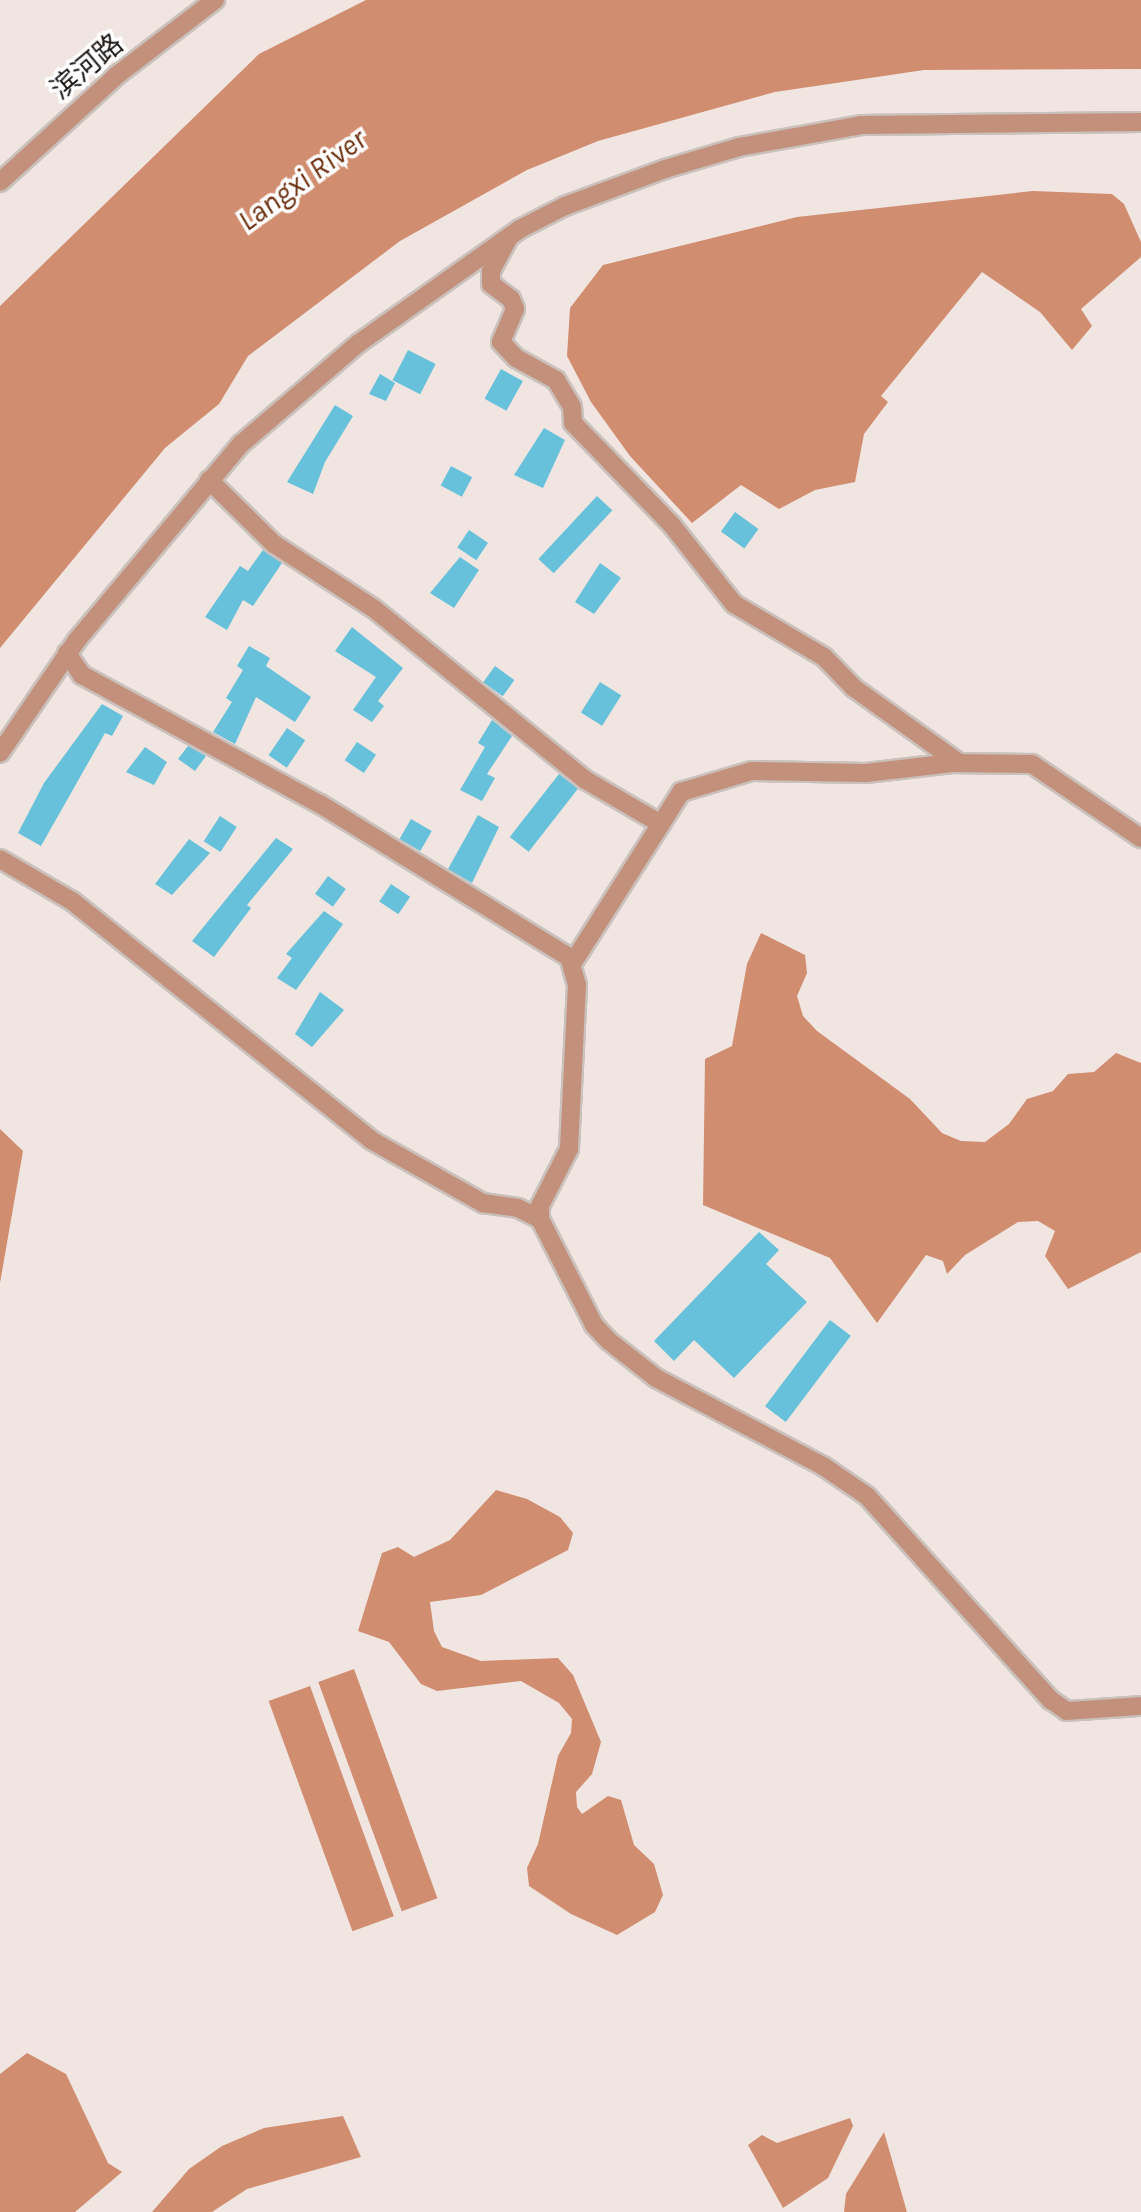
<!DOCTYPE html>
<meta charset="utf-8">
<style>
body{margin:0}
#map{position:relative;width:1141px;height:2212px;overflow:hidden;background:#f0e5e1;font-family:Karla,"Noto Sans SC",sans-serif}
div>[style]{position:absolute}
.water>*{inset:0;background:#d18d6f;transform-origin:0 0}
.building>*{inset:0;background:#67c1da;transform-origin:0 0}
.roads{filter:drop-shadow(2px 0 #cac0bc) drop-shadow(-2px 0 #cac0bc) drop-shadow(0 2px #cac0bc) drop-shadow(0 -2px #cac0bc)}
.minor>*{height:18px;margin:-9px;padding:0 9px;transform-origin:9px;border-radius:9px;background:#c3917b}
span{translate:-50% -50%;white-space:nowrap;text-align:center;line-height:1.15;-webkit-text-stroke:7px #fff;paint-order:stroke}
.street-label{font-size:28px;color:#1b1816}
.water-label{font-size:30px;color:#6d2f0f;font-style:italic}
</style>
<div id="map">
<div class="water">
<div style="clip-path:polygon(366px 0,1141px 0,1141px 69px,924px 70px,775px 92px,598px 141px,527px 170px,400px 241px,248px 356px,219px 404px,165px 448px,0 648px,0 306px,259px 54px)"></div>
<div style="clip-path:polygon(1033px 191px,1112px 194px,1124px 204px,1141px 242px,1141px 257px,1081px 309px,1092px 326px,1072px 350px,1040px 312px,982px 272px,881px 396px,888px 402px,864px 434px,855px 482px,815px 490px,779px 509px,741px 485px,692px 523px,630px 456px,591px 402px,567px 356px,570px 308px,603px 265px,797px 217px)"></div>
<div style="clip-path:polygon(761px 933px,805px 955px,807px 973px,797px 996px,803px 1016px,817px 1031px,910px 1099px,942px 1133px,961px 1141px,985px 1142px,1009px 1124px,1027px 1099px,1053px 1091px,1068px 1074px,1094px 1072px,1116px 1053px,1141px 1063px,1141px 1252px,1068px 1289px,1045px 1256px,1055px 1231px,1038px 1221px,1018px 1222px,965px 1255px,947px 1274px,943px 1261px,926px 1255px,877px 1323px,830px 1258px,703px 1205px,705px 1059px,732px 1046px,747px 964px)"></div>
<div style="clip-path:polygon(0 1129px,23px 1151px,0 1283px)"></div>
<div style="clip-path:polygon(496px 1490px,527px 1499px,560px 1517px,573px 1533px,568px 1550px,481px 1595px,430px 1602px,434px 1631px,442px 1647px,481px 1661px,558px 1658px,573px 1675px,601px 1742px,592px 1774px,576px 1792px,577px 1807px,582px 1814px,608px 1796px,621px 1800px,634px 1845px,654px 1864px,663px 1895px,655px 1912px,617px 1935px,571px 1914px,529px 1886px,527px 1868px,538px 1844px,558px 1756px,571px 1733px,572px 1719px,559px 1703px,521px 1681px,437px 1691px,421px 1684px,389px 1642px,358px 1631px,382px 1553px,398px 1547px,414px 1557px,450px 1540px)"></div>
<div style="left:354px;top:1669px;width:244px;height:38px;rotate:70deg"></div>
<div style="left:310px;top:1686px;width:245px;height:44px;rotate:70deg"></div>
<div style="clip-path:polygon(27px 2053px,66px 2074px,108px 2163px,122px 2172px,75px 2212px,0 2212px,0 2074px)"></div>
<div style="clip-path:polygon(343px 2116px,361px 2157px,247px 2189px,212px 2212px,152px 2212px,189px 2169px,222px 2146px,264px 2128px)"></div>
<div style="clip-path:polygon(850px 2118px,853px 2126px,828px 2178px,783px 2208px,748px 2145px,762px 2135px,777px 2143px)"></div>
<div style="clip-path:polygon(884px 2132px,907px 2212px,844px 2212px,846px 2194px)"></div>
</div>
<div class="building">
<div style="left:408px;top:350px;width:31px;height:34px;rotate:27deg"></div>
<div style="left:501px;top:369px;width:25px;height:34px;rotate:29deg"></div>
<div style="clip-path:polygon(380px 374px,395px 383px,386px 401px,369px 394px)"></div>
<div style="clip-path:polygon(335px 405px,353px 416px,325px 462px,313px 494px,287px 482px)"></div>
<div style="clip-path:polygon(544px 428px,565px 440px,543px 488px,514px 475px)"></div>
<div style="left:451px;top:466px;width:24px;height:22px;rotate:28deg"></div>
<div style="left:597px;top:496px;width:21px;height:86px;rotate:43deg"></div>
<div style="left:735px;top:512px;width:29px;height:24px;rotate:36deg"></div>
<div style="left:469px;top:530px;width:23px;height:21px;rotate:34deg"></div>
<div style="clip-path:polygon(263px 550px,282px 563px,253px 606px,243px 600px,227px 630px,205px 617px,240px 566px,248px 571px)"></div>
<div style="clip-path:polygon(460px 557px,479px 570px,454px 608px,430px 593px)"></div>
<div style="clip-path:polygon(600px 563px,621px 578px,594px 614px,575px 602px)"></div>
<div style="clip-path:polygon(352px 627px,403px 668px,378px 701px,384px 706px,372px 722px,353px 710px,376px 677px,335px 651px)"></div>
<div style="clip-path:polygon(249px 646px,270px 658px,266px 666px,311px 697px,295px 722px,256px 697px,235px 744px,213px 732px,232px 702px,226px 698px,243px 670px,237px 666px)"></div>
<div style="left:495px;top:666px;width:24px;height:20px;rotate:36deg"></div>
<div style="left:600px;top:682px;width:25px;height:36px;rotate:32deg"></div>
<div style="clip-path:polygon(102px 704px,123px 716px,112px 736px,105px 733px,41px 846px,18px 833px,44px 783px)"></div>
<div style="clip-path:polygon(492px 720px,512px 736px,487px 774px,495px 778px,482px 801px,460px 790px,485px 747px,478px 743px)"></div>
<div style="left:287px;top:728px;width:22px;height:33px;rotate:34deg"></div>
<div style="left:357px;top:742px;width:23px;height:22px;rotate:34deg"></div>
<div style="clip-path:polygon(188px 746px,206px 756px,195px 771px,178px 759px)"></div>
<div style="clip-path:polygon(145px 747px,167px 762px,154px 785px,126px 772px)"></div>
<div style="left:559px;top:774px;width:24px;height:80px;rotate:38deg"></div>
<div style="clip-path:polygon(478px 815px,499px 827px,472px 883px,448px 869px)"></div>
<div style="left:220px;top:816px;width:20px;height:30px;rotate:33deg"></div>
<div style="left:411px;top:819px;width:24px;height:23px;rotate:30deg"></div>
<div style="clip-path:polygon(276px 838px,293px 849px,247px 905px,251px 908px,214px 957px,192px 941px)"></div>
<div style="clip-path:polygon(189px 839px,210px 853px,172px 895px,155px 884px)"></div>
<div style="left:328px;top:876px;width:22px;height:22px;rotate:36deg"></div>
<div style="left:391px;top:884px;width:23px;height:21px;rotate:34deg"></div>
<div style="clip-path:polygon(324px 911px,343px 924px,296px 990px,277px 978px,292px 958px,286px 954px)"></div>
<div style="clip-path:polygon(320px 992px,344px 1010px,312px 1047px,295px 1034px)"></div>
<div style="clip-path:polygon(759px 1232px,779px 1250px,766px 1264px,807px 1302px,734px 1378px,694px 1340px,674px 1361px,654px 1341px)"></div>
<div style="left:830px;top:1320px;width:26px;height:108px;rotate:37deg"></div>
</div>
<div class="roads">
<div class="minor">
<div style="left:0;top:182px;width:157px;rotate:-42.4deg"></div>
<div style="left:116px;top:76px;width:125px;rotate:-37.5deg"></div>
<div style="left:508px;top:239px;width:36px;rotate:118deg"></div>
<div style="left:491px;top:271px;width:13px;rotate:90deg"></div>
<div style="left:491px;top:284px;width:25px;rotate:37deg"></div>
<div style="left:511px;top:299px;width:11px;rotate:68deg"></div>
<div style="left:515px;top:309px;width:36px;rotate:113deg"></div>
<div style="left:501px;top:342px;width:22px;rotate:47deg"></div>
<div style="left:516px;top:358px;width:46px;rotate:28.8deg"></div>
<div style="left:556px;top:380px;width:31px;rotate:59deg"></div>
<div style="left:572px;top:407px;width:16px;rotate:86deg"></div>
<div style="left:573px;top:423px;width:141px;rotate:45.9deg"></div>
<div style="left:671px;top:524px;width:102px;rotate:51.8deg"></div>
<div style="left:734px;top:604px;width:104px;rotate:30.5deg"></div>
<div style="left:824px;top:657px;width:43px;rotate:45.9deg"></div>
<div style="left:854px;top:688px;width:129px;rotate:35.5deg"></div>
<div style="left:209px;top:480px;width:91px;rotate:44.6deg"></div>
<div style="left:274px;top:544px;width:118px;rotate:32.9deg"></div>
<div style="left:373px;top:608px;width:272px;rotate:39deg"></div>
<div style="left:584px;top:779px;width:89px;rotate:30.3deg"></div>
<div style="left:67px;top:653px;width:27px;rotate:56deg"></div>
<div style="left:82px;top:675px;width:271px;rotate:28.5deg"></div>
<div style="left:320px;top:804px;width:292px;rotate:31.6deg"></div>
<div style="left:569px;top:957px;width:29px;rotate:74deg"></div>
<div style="left:577px;top:985px;width:164px;rotate:92.8deg"></div>
<div style="left:569px;top:1149px;width:64px;rotate:117deg"></div>
<div style="left:540px;top:1206px;width:13px;rotate:90deg"></div>
<div style="left:0;top:753px;width:137px;rotate:-55.7deg"></div>
<div style="left:77px;top:640px;width:256px;rotate:-50.1deg"></div>
<div style="left:241px;top:444px;width:155px;rotate:-40.6deg"></div>
<div style="left:359px;top:343px;width:197px;rotate:-35.3deg"></div>
<div style="left:520px;top:229px;width:51px;rotate:-27.1deg"></div>
<div style="left:565px;top:206px;width:107px;rotate:-20.3deg"></div>
<div style="left:665px;top:169px;width:77px;rotate:-16.6deg"></div>
<div style="left:739px;top:147px;width:124px;rotate:-10.2deg"></div>
<div style="left:861px;top:125px;width:280px;rotate:-0.6deg"></div>
<div style="left:0;top:859px;width:83px;rotate:30.3deg"></div>
<div style="left:72px;top:901px;width:383px;rotate:38.6deg"></div>
<div style="left:371px;top:1140px;width:129px;rotate:29.4deg"></div>
<div style="left:483px;top:1203px;width:35px;rotate:8deg"></div>
<div style="left:518px;top:1208px;width:25px;rotate:27deg"></div>
<div style="left:540px;top:1219px;width:119px;rotate:63deg"></div>
<div style="left:594px;top:1325px;width:22px;rotate:47deg"></div>
<div style="left:609px;top:1341px;width:60px;rotate:38.2deg"></div>
<div style="left:656px;top:1378px;width:189px;rotate:27.8deg"></div>
<div style="left:823px;top:1466px;width:53px;rotate:34.3deg"></div>
<div style="left:867px;top:1496px;width:275px;rotate:48deg"></div>
<div style="left:1051px;top:1700px;width:19px;rotate:35deg"></div>
<div style="left:1067px;top:1711px;width:74px;rotate:-3.9deg"></div>
<div style="left:572px;top:964px;width:204px;rotate:-57.6deg"></div>
<div style="left:681px;top:792px;width:74px;rotate:-16.5deg"></div>
<div style="left:752px;top:771px;width:114px;rotate:1deg"></div>
<div style="left:866px;top:773px;width:87px;rotate:-6.6deg"></div>
<div style="left:952px;top:763px;width:80px;rotate:0.7deg"></div>
<div style="left:1032px;top:764px;width:132px;rotate:34.2deg"></div>
</div>
</div>
<div class="street-label">
<span style="left:87px;top:67px;rotate:-40deg">滨河路</span>
</div>
<div class="water-label">
<span style="left:302px;top:180px;rotate:-36deg">Langxi River</span>
</div>
</div>
